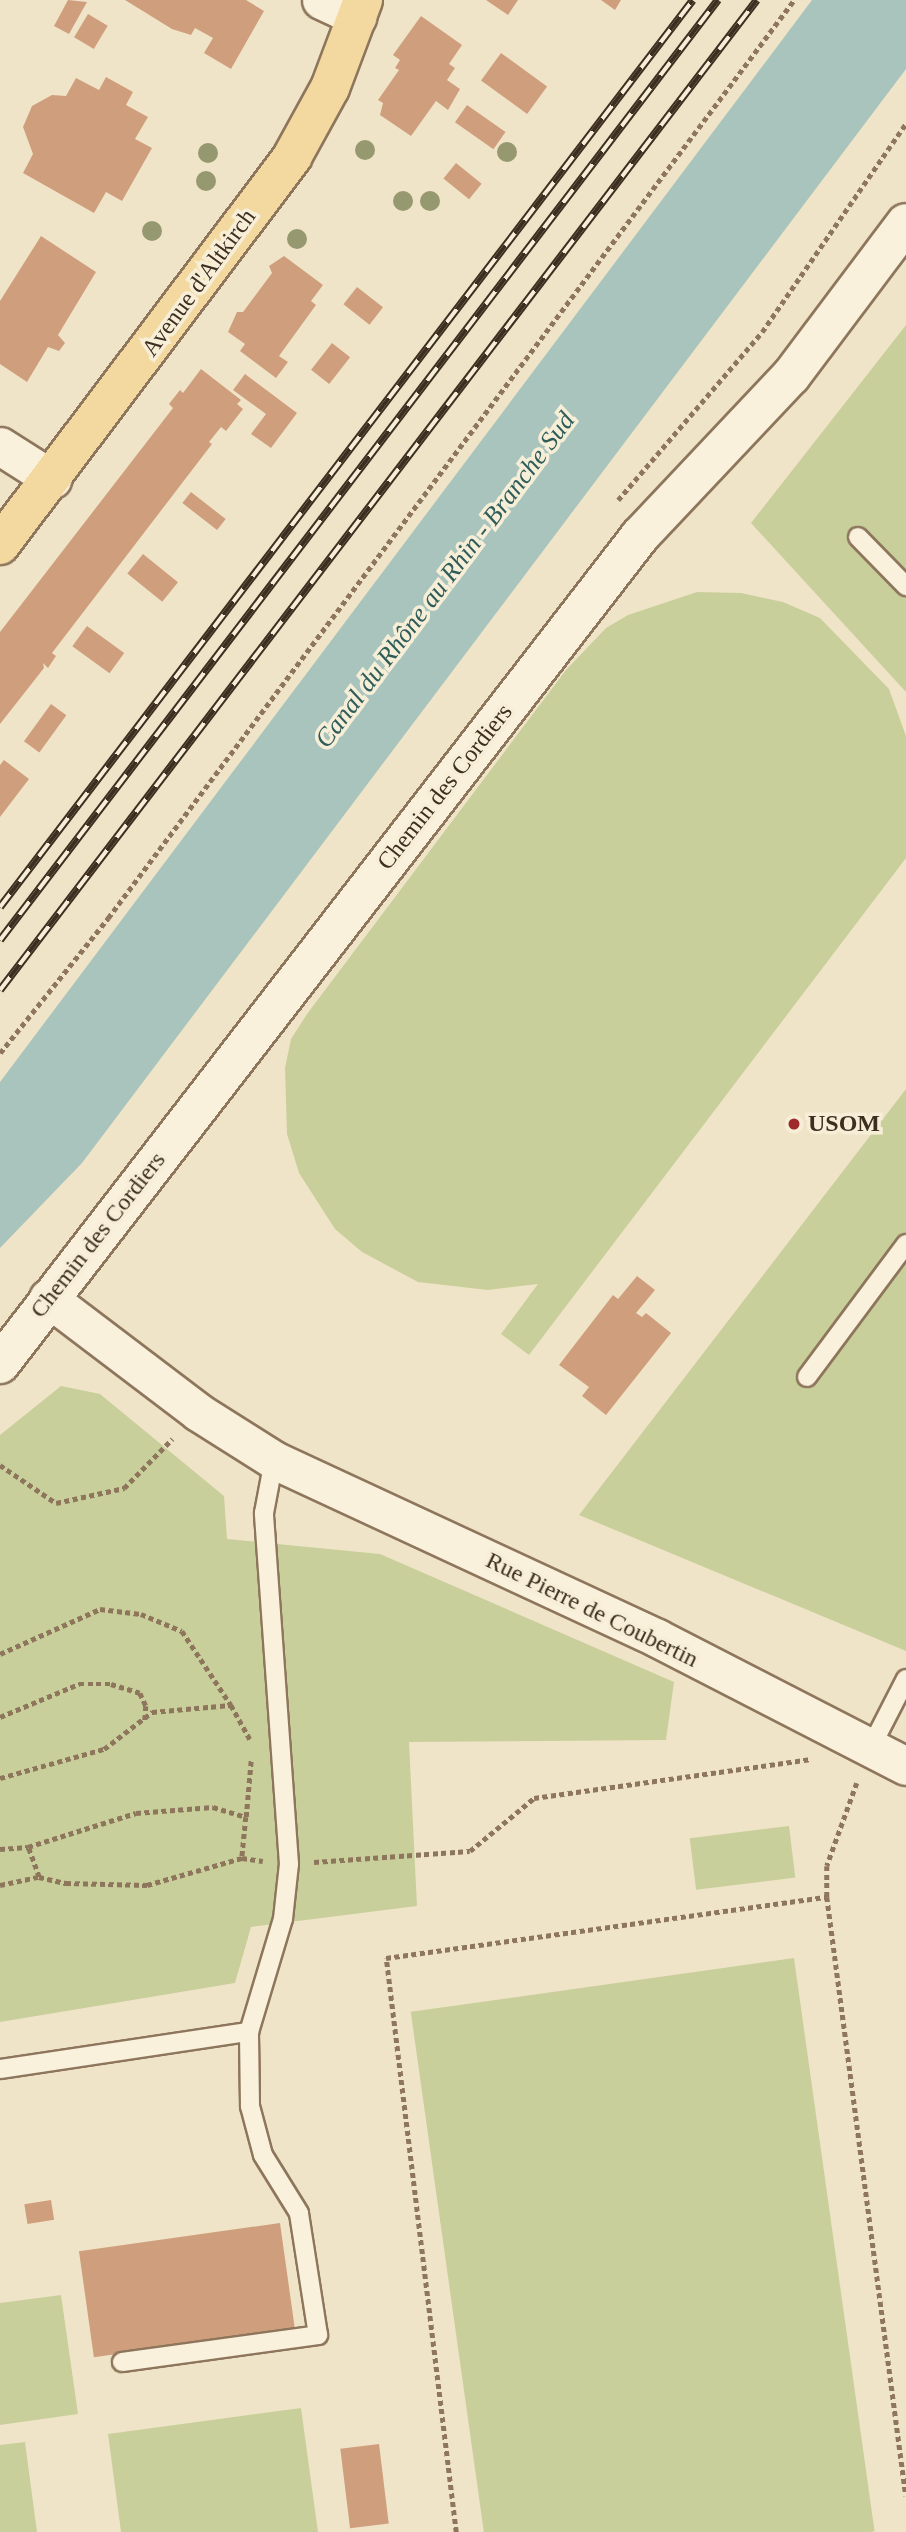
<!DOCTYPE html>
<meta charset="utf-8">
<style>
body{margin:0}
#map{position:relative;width:906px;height:2532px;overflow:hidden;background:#f0e4c8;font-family:Georgia,serif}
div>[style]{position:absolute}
.green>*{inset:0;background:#c9cf9b;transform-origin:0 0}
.water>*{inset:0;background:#a9c4bc}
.building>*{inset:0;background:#cf9f7d;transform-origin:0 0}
.path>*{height:4.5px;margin-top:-2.25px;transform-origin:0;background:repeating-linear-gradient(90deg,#8d765c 0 5px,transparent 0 8.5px)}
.roads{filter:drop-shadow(2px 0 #8d765c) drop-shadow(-2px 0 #8d765c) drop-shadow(0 2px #8d765c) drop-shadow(0 -2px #8d765c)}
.service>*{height:18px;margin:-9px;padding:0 9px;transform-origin:9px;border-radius:9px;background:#faf1dc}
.minor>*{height:37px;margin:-18.5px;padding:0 18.5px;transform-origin:18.5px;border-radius:18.5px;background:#faf1dc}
.tertiary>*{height:38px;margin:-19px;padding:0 19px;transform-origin:19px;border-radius:19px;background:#faf1dc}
.primary>*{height:38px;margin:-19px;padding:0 19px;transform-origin:19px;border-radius:19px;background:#f3d9a0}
.rail>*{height:8px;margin-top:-4px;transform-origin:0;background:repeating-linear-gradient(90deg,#f7eed8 0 16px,#3d2e20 0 32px);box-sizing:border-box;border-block:2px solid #3d2e20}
.trees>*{width:20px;height:20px;margin:-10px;border-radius:50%;background:#96986f}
.dots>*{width:19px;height:19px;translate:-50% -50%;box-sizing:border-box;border:4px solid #f7eed8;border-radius:50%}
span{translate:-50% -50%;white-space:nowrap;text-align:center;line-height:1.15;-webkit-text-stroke:7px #f7eed8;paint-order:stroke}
.street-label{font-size:24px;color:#3d2e20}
.poi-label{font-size:24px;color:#3d2e20;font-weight:700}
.left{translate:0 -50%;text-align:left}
.water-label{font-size:26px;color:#2f5d5a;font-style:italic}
</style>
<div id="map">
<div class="green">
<div style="clip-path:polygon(906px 325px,906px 692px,751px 523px)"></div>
<div style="clip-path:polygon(697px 592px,741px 593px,783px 602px,820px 618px,889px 689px,906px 736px,906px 858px,529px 1355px,501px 1334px,538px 1284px,488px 1290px,418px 1282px,362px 1252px,335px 1229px,299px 1173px,287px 1134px,285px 1068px,291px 1039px,307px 1014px,566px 670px,606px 628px,628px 615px)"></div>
<div style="clip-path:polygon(906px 1089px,906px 1651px,579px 1515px)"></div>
<div style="clip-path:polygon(61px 1386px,100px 1394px,224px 1496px,227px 1539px,380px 1554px,674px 1682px,666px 1740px,409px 1742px,417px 1906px,251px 1927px,235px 1983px,0 2022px,0 1435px)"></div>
<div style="left:789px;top:1826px;width:52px;height:100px;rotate:83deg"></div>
<div style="left:794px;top:1958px;width:579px;height:387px;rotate:82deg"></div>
<div style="clip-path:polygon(61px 2295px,78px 2414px,0 2425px,0 2303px)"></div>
<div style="clip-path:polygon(301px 2408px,318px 2532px,121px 2532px,108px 2434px)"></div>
<div style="clip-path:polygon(25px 2442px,37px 2532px,0 2532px,0 2445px)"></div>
</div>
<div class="water">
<div style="clip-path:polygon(812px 0,906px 0,906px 69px,82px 1163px,0 1248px,0 1082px)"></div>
</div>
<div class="building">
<div style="clip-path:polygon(68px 0,87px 2px,69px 34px,54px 26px)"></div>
<div style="clip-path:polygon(125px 0,246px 0,264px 11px,231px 69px,204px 53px,213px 38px,195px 28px,191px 35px,172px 29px)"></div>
<div style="clip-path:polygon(486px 0,518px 0,508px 15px)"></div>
<div style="clip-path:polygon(601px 0,621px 0,615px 10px)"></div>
<div style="left:88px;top:14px;width:23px;height:27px;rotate:31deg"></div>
<div style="clip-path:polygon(421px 16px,462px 45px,449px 64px,455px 68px,447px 80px,460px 89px,448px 110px,436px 101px,411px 136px,380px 115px,383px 103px,378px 100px,399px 70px,395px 68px,400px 60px,393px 55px)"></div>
<div style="left:501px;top:53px;width:57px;height:34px;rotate:36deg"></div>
<div style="clip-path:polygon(106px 77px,133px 92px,126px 105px,148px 117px,135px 139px,152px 148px,122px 201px,106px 192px,94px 213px,23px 173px,33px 154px,23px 127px,32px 106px,52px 95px,66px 96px,76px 78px,99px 90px)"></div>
<div style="left:467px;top:105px;width:47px;height:21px;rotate:35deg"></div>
<div style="left:456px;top:163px;width:33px;height:20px;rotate:39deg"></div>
<div style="clip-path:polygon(41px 236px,96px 272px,58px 335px,65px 343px,59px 351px,48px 347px,27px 382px,0 364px,0 301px)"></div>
<div style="clip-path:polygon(284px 256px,323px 285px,311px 301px,316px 305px,279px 356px,288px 362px,276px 378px,240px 351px,245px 344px,228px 332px,237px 312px,243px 312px,272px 273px,269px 266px)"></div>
<div style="left:357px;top:287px;width:33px;height:22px;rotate:38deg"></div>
<div style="left:332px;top:343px;width:23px;height:34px;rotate:38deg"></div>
<div style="clip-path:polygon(201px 369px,241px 400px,237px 404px,243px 409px,226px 431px,221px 427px,209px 442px,212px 444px,52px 653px,56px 656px,48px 668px,43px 663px,44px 668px,0 724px,0 632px,173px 408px,169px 404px,180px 390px,183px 393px)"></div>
<div style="clip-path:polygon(245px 374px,297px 413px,271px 448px,251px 434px,266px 414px,233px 390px)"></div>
<div style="left:191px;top:492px;width:44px;height:14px;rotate:38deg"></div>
<div style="left:143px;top:554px;width:45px;height:25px;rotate:39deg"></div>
<div style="left:87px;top:626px;width:46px;height:25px;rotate:36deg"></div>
<div style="left:51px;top:704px;width:19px;height:46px;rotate:36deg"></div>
<div style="clip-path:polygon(4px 760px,29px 779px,0 817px,0 765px)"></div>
<div style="clip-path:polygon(637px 1276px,655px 1290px,636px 1313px,642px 1317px,646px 1313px,671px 1333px,606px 1415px,582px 1396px,589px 1387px,559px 1365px,613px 1295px,618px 1299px)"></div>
<div style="left:51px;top:2200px;width:20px;height:27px;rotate:81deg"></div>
<div style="left:280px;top:2223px;width:107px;height:203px;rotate:82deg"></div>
<div style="left:379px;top:2444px;width:80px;height:39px;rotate:83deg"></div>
</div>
<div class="path">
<div style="left:618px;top:500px;width:221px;rotate:-49.4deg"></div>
<div style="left:762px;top:332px;width:254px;rotate:-55.4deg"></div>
<div style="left:0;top:1053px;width:173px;rotate:-51.3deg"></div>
<div style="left:108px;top:918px;width:1146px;rotate:-53.23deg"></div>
<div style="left:0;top:1465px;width:68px;rotate:34.2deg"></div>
<div style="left:56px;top:1503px;width:70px;rotate:-12.4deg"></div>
<div style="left:124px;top:1488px;width:69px;rotate:-45.6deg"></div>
<div style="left:0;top:1654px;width:110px;rotate:-24.2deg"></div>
<div style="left:100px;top:1609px;width:41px;rotate:7deg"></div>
<div style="left:141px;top:1614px;width:44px;rotate:22.5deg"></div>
<div style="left:182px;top:1631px;width:89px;rotate:56.5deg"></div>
<div style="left:0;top:1717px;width:86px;rotate:-22.7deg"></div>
<div style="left:79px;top:1684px;width:32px"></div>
<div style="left:111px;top:1684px;width:30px;rotate:17deg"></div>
<div style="left:140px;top:1693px;width:14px;rotate:65deg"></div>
<div style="left:146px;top:1706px;width:14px;rotate:94deg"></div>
<div style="left:0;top:1778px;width:108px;rotate:-15.6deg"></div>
<div style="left:104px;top:1749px;width:61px;rotate:-37.6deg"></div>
<div style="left:152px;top:1712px;width:79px;rotate:-5.1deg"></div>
<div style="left:231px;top:1705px;width:41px;rotate:60.9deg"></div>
<div style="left:857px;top:1783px;width:88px;rotate:109.9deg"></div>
<div style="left:827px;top:1866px;width:31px;rotate:90deg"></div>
<div style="left:827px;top:1897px;width:604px;rotate:82.49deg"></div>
<div style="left:246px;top:1817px;width:57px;rotate:-85deg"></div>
<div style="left:0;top:1849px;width:28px;rotate:-4deg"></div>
<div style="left:314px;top:1862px;width:156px;rotate:-4deg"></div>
<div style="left:470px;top:1851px;width:83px;rotate:-39.6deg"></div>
<div style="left:534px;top:1798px;width:280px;rotate:-8deg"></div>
<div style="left:39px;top:1877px;width:32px;rotate:-110deg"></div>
<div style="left:28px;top:1847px;width:113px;rotate:-17.5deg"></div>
<div style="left:136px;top:1813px;width:77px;rotate:-4.5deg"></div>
<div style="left:213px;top:1807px;width:34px;rotate:17deg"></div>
<div style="left:246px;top:1817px;width:41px;rotate:95.6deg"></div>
<div style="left:0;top:1885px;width:40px;rotate:-12deg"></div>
<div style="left:39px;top:1877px;width:28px;rotate:13deg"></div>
<div style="left:66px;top:1883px;width:81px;rotate:1.4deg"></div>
<div style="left:147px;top:1885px;width:99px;rotate:-15.9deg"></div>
<div style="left:242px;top:1858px;width:21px;rotate:8deg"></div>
<div style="left:456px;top:2532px;width:578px;rotate:-96.95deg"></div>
<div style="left:386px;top:1958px;width:445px;rotate:-7.9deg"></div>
</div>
<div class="roads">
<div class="service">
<div style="left:858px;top:537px;width:69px;rotate:45.6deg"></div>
<div style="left:807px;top:1377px;width:166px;rotate:-53.3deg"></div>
<div style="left:869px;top:1751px;width:81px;rotate:-62.8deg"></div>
<div style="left:0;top:2069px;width:252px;rotate:-8.5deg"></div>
<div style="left:122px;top:2362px;width:198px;rotate:-7.8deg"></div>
<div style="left:318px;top:2335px;width:123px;rotate:-98.9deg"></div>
<div style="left:299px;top:2213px;width:68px;rotate:-121.8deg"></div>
<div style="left:263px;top:2155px;width:51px;rotate:-104.9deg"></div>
<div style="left:250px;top:2106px;width:74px;rotate:-90.8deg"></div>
<div style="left:249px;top:2032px;width:118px;rotate:-73.3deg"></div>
<div style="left:283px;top:1919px;width:55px;rotate:-83.8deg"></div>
<div style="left:289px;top:1864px;width:352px;rotate:-94.1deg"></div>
<div style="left:264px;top:1513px;width:54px;rotate:-79.3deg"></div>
</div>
<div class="minor">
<div style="left:321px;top:0;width:40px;rotate:25deg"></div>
<div style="left:0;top:446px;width:62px;rotate:32.4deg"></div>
<div style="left:48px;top:1298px;width:188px;rotate:37.2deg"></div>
<div style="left:198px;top:1412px;width:90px;rotate:32.3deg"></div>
<div style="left:274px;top:1460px;width:422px;rotate:24.9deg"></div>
<div style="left:657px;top:1638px;width:280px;rotate:27.2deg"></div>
</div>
<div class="tertiary">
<div style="left:0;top:1364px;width:1047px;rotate:-52.3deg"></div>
<div style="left:640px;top:536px;width:220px;rotate:-46.7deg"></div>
<div style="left:791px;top:376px;width:191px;rotate:-53.1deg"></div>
</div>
<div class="primary">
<div style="left:0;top:545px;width:486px;rotate:-53deg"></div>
<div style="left:292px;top:157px;width:79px;rotate:-61.2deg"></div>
<div style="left:330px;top:88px;width:94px;rotate:-69.4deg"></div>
</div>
</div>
<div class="rail">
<div style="left:0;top:907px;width:1141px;rotate:-52.62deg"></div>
<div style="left:0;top:940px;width:1183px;rotate:-52.63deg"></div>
<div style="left:0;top:990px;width:1246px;rotate:-52.6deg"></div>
</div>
<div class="trees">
<div style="left:365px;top:150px"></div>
<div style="left:507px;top:152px"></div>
<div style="left:208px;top:153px"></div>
<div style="left:206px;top:181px"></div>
<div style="left:403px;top:201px"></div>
<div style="left:430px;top:201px"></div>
<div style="left:152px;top:231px"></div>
<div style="left:297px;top:239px"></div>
</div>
<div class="dots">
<div style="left:794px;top:1124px;background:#9e2a2b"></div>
</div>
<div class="street-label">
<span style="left:199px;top:283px;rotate:-54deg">Avenue d'Altkirch</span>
<span style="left:445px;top:787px;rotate:-52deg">Chemin des Cordiers</span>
<span style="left:98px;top:1235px;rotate:-52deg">Chemin des Cordiers</span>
<span style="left:592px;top:1610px;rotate:26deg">Rue Pierre de Coubertin</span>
</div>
<div class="poi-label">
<span class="left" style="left:808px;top:1124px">USOM</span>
</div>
<div class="water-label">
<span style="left:445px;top:580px;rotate:-53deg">Canal du Rhône au Rhin - Branche Sud</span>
</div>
</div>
